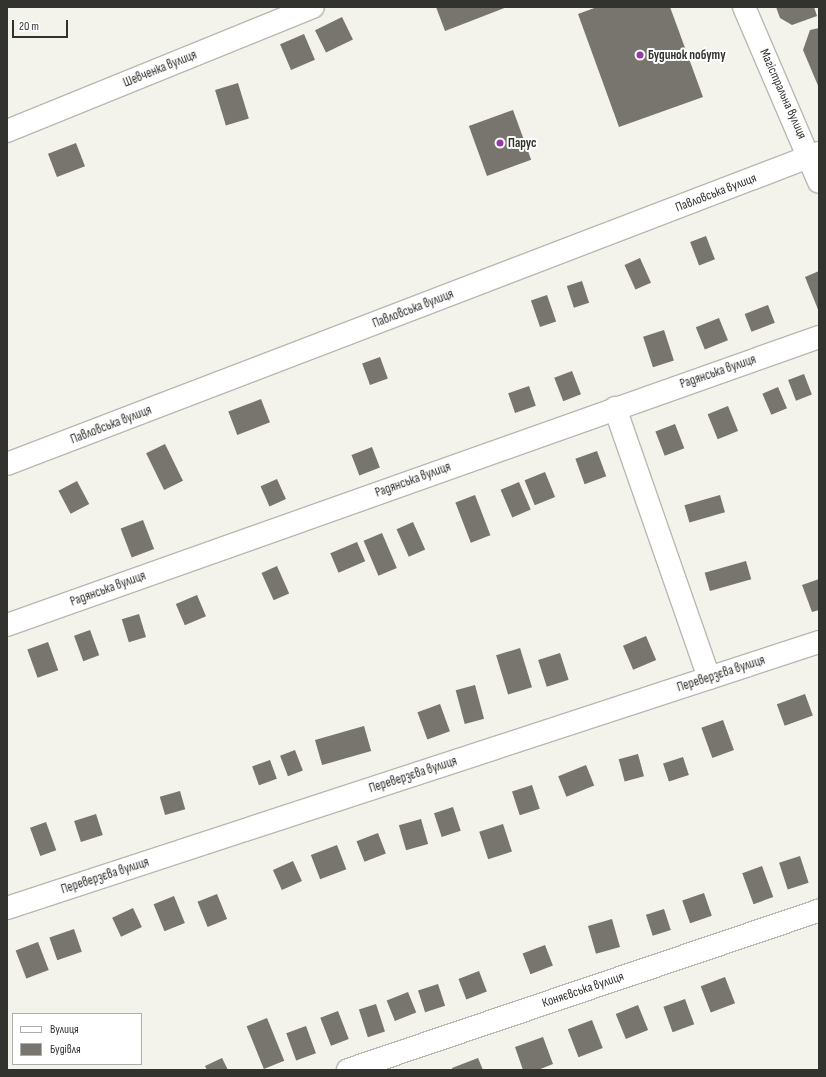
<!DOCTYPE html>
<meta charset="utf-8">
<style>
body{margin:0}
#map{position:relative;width:826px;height:1077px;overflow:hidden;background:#f3f3eb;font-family:"Sofia Sans Condensed",sans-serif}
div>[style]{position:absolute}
.building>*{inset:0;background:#78746e;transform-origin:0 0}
.roads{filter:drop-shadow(1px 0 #b9b9b1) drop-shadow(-1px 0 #b9b9b1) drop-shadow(0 1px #b9b9b1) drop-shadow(0 -1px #b9b9b1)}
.minor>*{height:22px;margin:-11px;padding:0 11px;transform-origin:11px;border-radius:11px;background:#fff}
.dots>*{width:11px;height:11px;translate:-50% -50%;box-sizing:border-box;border:2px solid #fff;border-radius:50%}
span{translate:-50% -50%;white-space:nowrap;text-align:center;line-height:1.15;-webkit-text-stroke:4px #fff;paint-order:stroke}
.poi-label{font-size:13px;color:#32322f;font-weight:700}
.left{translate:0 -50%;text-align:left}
.street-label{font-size:13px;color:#32322f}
.frame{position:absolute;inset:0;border:8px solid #32322f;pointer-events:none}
.legend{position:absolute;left:12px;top:1013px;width:130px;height:52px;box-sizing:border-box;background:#fff;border:1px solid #adadac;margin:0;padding:5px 7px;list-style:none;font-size:12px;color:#32322f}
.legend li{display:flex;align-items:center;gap:8px;height:20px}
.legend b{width:20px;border:1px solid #adadac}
.scale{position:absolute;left:12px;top:20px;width:56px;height:18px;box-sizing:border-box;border:2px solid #32322f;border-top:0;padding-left:5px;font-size:12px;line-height:14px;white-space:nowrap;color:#32322f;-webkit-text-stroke:3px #fff;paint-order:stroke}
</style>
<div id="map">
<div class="building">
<div style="clip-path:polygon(436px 7px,507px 7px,445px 31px)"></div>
<div style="clip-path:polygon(597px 7px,670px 7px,703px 97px,619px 127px,578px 14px)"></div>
<div style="clip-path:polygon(776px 7px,814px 7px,817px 16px,792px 25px,780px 18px)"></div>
<div style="left:342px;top:17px;width:25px;height:30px;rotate:64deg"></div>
<div style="clip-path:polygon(819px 28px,819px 88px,803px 50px,810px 30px)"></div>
<div style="left:304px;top:34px;width:28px;height:26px;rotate:67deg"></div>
<div style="left:238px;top:83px;width:37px;height:24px;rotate:73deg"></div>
<div style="left:513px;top:110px;width:53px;height:47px;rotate:70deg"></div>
<div style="left:76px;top:143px;width:25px;height:30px;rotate:69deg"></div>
<div style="left:706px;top:236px;width:25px;height:17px;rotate:69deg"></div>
<div style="left:640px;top:258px;width:27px;height:17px;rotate:66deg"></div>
<div style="clip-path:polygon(819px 271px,819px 312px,805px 277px)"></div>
<div style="left:582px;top:281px;width:23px;height:16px;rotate:72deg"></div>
<div style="left:547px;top:295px;width:28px;height:17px;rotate:71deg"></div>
<div style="left:768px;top:305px;width:19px;height:25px;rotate:69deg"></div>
<div style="left:719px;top:318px;width:24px;height:25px;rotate:68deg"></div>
<div style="left:664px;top:330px;width:32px;height:22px;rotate:72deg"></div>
<div style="left:380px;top:357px;width:23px;height:19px;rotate:70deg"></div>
<div style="left:572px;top:371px;width:25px;height:19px;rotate:69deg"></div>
<div style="left:804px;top:374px;width:22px;height:17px;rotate:69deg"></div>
<div style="left:529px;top:386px;width:21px;height:22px;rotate:71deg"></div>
<div style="left:778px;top:387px;width:23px;height:17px;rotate:67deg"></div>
<div style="left:261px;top:399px;width:25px;height:35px;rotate:69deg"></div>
<div style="left:728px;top:406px;width:27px;height:22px;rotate:68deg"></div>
<div style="left:675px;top:424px;width:26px;height:21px;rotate:69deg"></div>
<div style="left:165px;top:444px;width:41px;height:21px;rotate:64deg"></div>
<div style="left:372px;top:447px;width:22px;height:22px;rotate:69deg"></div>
<div style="left:597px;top:451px;width:27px;height:23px;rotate:70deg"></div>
<div style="left:545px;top:472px;width:27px;height:22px;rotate:68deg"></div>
<div style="left:277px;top:479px;width:22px;height:18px;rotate:66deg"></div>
<div style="left:77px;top:481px;width:26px;height:21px;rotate:62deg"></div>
<div style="left:519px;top:482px;width:30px;height:20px;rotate:67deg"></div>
<div style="left:475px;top:495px;width:43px;height:21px;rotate:69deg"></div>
<div style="left:720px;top:495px;width:18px;height:37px;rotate:74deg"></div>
<div style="left:143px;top:520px;width:31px;height:24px;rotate:69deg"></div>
<div style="left:413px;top:522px;width:30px;height:18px;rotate:66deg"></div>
<div style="left:382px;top:533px;width:38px;height:20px;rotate:67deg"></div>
<div style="left:357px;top:542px;width:21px;height:29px;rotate:67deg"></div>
<div style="left:746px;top:561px;width:19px;height:43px;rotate:74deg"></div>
<div style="left:277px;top:566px;width:30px;height:17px;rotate:66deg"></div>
<div style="clip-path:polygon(819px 579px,819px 610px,812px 612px,802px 585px)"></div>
<div style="left:197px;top:595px;width:23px;height:23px;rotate:67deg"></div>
<div style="left:139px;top:614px;width:24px;height:18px;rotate:73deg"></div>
<div style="left:90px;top:630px;width:27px;height:17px;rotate:70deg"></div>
<div style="left:646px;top:636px;width:26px;height:25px;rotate:67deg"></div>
<div style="left:48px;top:642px;width:30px;height:22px;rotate:70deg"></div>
<div style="left:520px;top:648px;width:41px;height:25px;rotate:73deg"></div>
<div style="left:560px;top:653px;width:28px;height:23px;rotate:72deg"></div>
<div style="left:475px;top:685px;width:35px;height:20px;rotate:75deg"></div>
<div style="left:805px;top:694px;width:23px;height:30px;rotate:70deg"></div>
<div style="left:440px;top:704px;width:29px;height:24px;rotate:70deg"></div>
<div style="left:723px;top:720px;width:32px;height:23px;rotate:70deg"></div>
<div style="left:364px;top:726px;width:26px;height:51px;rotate:74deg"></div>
<div style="left:295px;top:750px;width:22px;height:16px;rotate:69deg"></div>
<div style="left:638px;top:754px;width:23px;height:20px;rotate:75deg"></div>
<div style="left:683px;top:757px;width:19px;height:21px;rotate:72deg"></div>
<div style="left:270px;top:760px;width:20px;height:19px;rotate:70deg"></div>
<div style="left:586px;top:765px;width:22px;height:30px;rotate:68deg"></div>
<div style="left:532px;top:785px;width:25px;height:21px;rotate:72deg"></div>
<div style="left:180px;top:791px;width:19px;height:21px;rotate:74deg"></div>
<div style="left:453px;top:807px;width:25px;height:20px;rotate:72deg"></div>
<div style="left:96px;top:814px;width:22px;height:23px;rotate:72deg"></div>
<div style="left:421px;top:819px;width:26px;height:23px;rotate:74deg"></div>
<div style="left:46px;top:822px;width:30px;height:17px;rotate:70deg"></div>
<div style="left:503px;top:824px;width:29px;height:25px;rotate:72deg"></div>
<div style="left:378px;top:833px;width:22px;height:23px;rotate:69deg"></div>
<div style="left:337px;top:845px;width:26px;height:28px;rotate:69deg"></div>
<div style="left:800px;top:856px;width:28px;height:22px;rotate:72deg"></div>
<div style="left:293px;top:861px;width:22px;height:22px;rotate:66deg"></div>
<div style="left:762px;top:866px;width:33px;height:21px;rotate:70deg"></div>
<div style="left:704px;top:893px;width:24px;height:23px;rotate:71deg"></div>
<div style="left:217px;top:894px;width:27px;height:21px;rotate:68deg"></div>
<div style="left:174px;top:896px;width:29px;height:22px;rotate:68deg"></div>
<div style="left:133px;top:908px;width:21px;height:23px;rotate:65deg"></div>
<div style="left:664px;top:909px;width:22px;height:19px;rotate:72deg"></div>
<div style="left:612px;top:919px;width:29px;height:25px;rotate:74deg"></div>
<div style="left:74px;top:929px;width:24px;height:26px;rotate:71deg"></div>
<div style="left:38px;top:942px;width:30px;height:24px;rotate:69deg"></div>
<div style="left:545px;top:945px;width:22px;height:24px;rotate:69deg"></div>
<div style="left:479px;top:971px;width:22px;height:22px;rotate:69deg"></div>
<div style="left:725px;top:977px;width:28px;height:26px;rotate:69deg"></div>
<div style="left:438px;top:984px;width:23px;height:21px;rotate:72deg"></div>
<div style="left:408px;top:992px;width:22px;height:23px;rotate:68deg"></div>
<div style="left:685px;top:999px;width:27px;height:23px;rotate:70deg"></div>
<div style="left:376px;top:1004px;width:29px;height:18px;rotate:72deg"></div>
<div style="left:638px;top:1005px;width:27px;height:24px;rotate:68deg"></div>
<div style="left:338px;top:1011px;width:30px;height:19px;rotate:69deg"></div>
<div style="left:267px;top:1018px;width:46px;height:22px;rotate:68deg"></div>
<div style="left:592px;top:1020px;width:30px;height:26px;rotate:69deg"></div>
<div style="left:306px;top:1026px;width:29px;height:21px;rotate:70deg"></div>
<div style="clip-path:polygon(543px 1037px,553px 1064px,538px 1070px,523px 1070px,515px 1047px)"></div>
<div style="clip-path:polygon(222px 1058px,228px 1070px,207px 1070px,205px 1066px)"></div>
<div style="clip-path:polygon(478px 1058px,483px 1070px,453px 1070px,452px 1068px)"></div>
</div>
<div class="roads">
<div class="minor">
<div style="left:744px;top:7px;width:190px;rotate:66.8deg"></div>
<div style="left:7px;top:131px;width:330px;rotate:-22.1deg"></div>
<div style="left:615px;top:408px;width:286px;rotate:70.8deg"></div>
<div style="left:7px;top:464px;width:870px;rotate:-20.96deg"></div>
<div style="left:7px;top:625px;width:862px;rotate:-19.53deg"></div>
<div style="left:7px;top:908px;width:854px;rotate:-18.14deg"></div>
<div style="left:348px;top:1070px;width:497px;rotate:-18.7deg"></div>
</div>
</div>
<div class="dots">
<div style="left:640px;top:55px;background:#923aa7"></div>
<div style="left:500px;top:143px;background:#923aa7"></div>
</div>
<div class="poi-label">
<span class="left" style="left:648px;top:55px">Будинок побуту</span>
<span class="left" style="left:508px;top:143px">Парус</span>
</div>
<div class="street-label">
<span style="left:160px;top:69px;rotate:-22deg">Шевченка вулиця</span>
<span style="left:783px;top:94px;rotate:66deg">Магістральна вулиця</span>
<span style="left:716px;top:193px;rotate:-21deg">Павловська вулиця</span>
<span style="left:413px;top:309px;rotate:-21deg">Павловська вулиця</span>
<span style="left:718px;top:372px;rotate:-19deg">Радянська вулиця</span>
<span style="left:111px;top:425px;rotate:-21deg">Павловська вулиця</span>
<span style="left:413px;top:480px;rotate:-20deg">Радянська вулиця</span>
<span style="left:108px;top:589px;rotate:-20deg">Радянська вулиця</span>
<span style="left:721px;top:674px;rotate:-18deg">Переверзєва вулиця</span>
<span style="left:413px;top:775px;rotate:-18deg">Переверзєва вулиця</span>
<span style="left:105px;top:876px;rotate:-18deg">Переверзєва вулиця</span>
<span style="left:583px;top:990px;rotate:-19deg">Коняєвська вулиця</span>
</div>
<div class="frame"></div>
<ul class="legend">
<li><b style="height:5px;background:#fff"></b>Вулиця</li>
<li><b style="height:11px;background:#78746e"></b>Будівля</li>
</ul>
<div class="scale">20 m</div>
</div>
